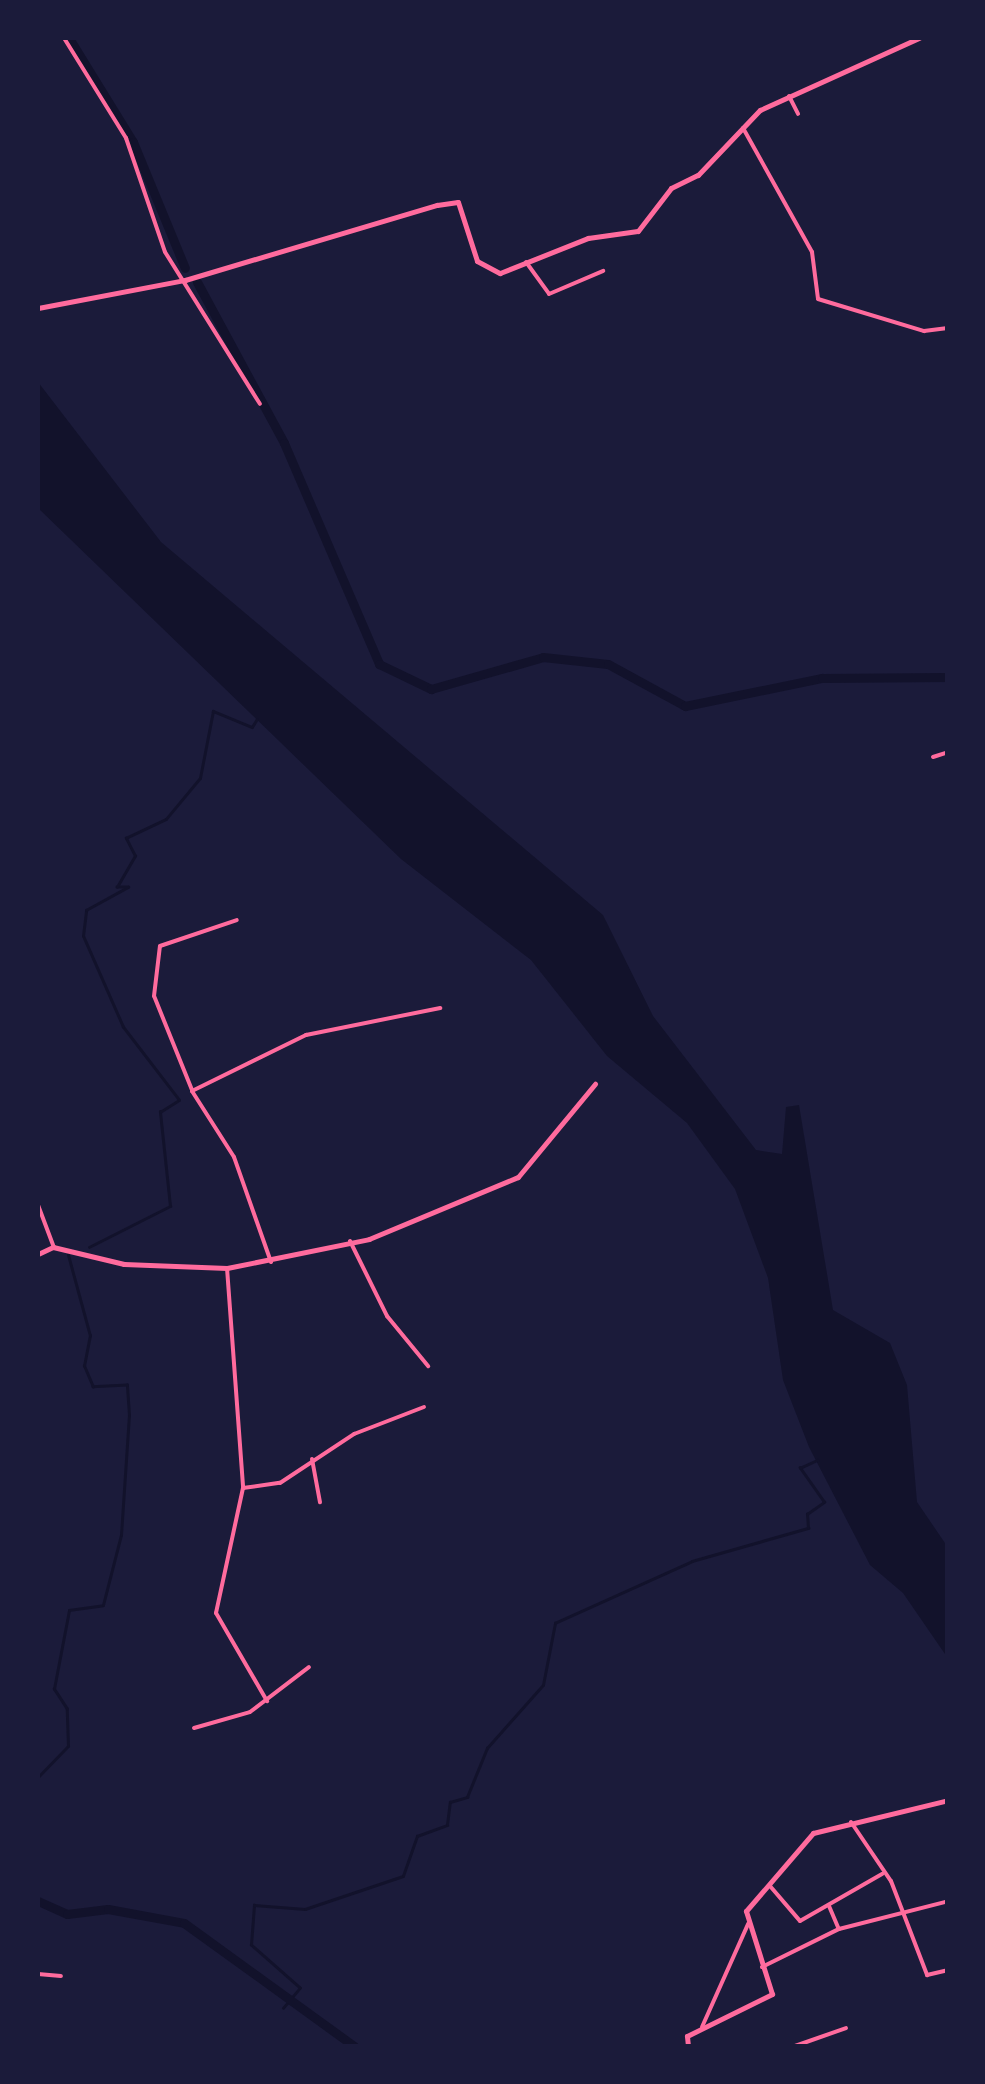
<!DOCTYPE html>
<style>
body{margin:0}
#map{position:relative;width:985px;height:2084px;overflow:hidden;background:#1b1b3a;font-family:"PT Serif",serif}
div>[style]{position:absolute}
.water>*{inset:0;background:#12122b}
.stream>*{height:2.5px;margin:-1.25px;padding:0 1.25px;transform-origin:1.25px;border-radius:1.25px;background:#12122b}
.canal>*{height:9px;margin:-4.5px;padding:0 4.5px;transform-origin:4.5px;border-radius:4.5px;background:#12122b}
.minor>*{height:4px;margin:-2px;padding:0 2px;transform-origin:2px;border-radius:2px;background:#ff6b9d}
.tertiary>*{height:5px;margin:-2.5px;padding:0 2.5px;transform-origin:2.5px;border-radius:2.5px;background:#ff6b9d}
span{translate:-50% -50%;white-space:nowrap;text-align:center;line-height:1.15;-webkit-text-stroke:8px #1b1b3a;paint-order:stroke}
.frame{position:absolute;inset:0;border:40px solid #1b1b3a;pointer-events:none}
</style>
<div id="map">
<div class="water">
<div style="clip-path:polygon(38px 382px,161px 542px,603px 915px,653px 1016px,756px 1150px,782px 1154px,786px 1107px,799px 1105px,833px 1310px,890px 1343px,907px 1385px,917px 1502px,947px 1546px,947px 1657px,903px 1593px,870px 1565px,809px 1447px,783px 1380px,768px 1278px,735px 1189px,687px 1123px,607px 1056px,531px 960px,401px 859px,38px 508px)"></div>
</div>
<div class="stream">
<div style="left:89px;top:1247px;width:91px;rotate:-26.8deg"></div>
<div style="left:170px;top:1206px;width:95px;rotate:-96.1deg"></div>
<div style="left:160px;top:1112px;width:22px;rotate:-32deg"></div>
<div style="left:179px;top:1100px;width:92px;rotate:-127.5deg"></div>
<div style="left:123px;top:1027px;width:99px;rotate:-113.7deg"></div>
<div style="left:83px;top:936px;width:26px;rotate:-83deg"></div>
<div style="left:86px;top:910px;width:48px;rotate:-28.7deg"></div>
<div style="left:128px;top:887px;width:11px;rotate:180deg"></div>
<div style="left:117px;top:887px;width:36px;rotate:-60deg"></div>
<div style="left:135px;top:856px;width:20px;rotate:-117deg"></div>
<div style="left:126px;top:838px;width:44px;rotate:-25.4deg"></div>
<div style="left:166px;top:819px;width:53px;rotate:-50.3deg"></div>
<div style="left:200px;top:778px;width:68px;rotate:-79deg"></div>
<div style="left:213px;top:711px;width:42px;rotate:22.3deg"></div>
<div style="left:252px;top:727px;width:9px;rotate:-58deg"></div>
<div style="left:38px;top:1777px;width:43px;rotate:-45.9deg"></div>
<div style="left:68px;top:1746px;width:37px;rotate:-92deg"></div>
<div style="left:67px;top:1709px;width:24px;rotate:-123deg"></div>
<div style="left:54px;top:1689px;width:80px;rotate:-79.2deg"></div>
<div style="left:69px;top:1610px;width:34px;rotate:-8deg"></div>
<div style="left:103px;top:1605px;width:72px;rotate:-75.6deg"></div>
<div style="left:121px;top:1535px;width:120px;rotate:-86.2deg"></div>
<div style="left:129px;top:1415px;width:30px;rotate:-94deg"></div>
<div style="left:127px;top:1385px;width:34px;rotate:177deg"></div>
<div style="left:93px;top:1387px;width:23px;rotate:-113deg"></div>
<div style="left:84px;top:1366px;width:31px;rotate:-79deg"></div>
<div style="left:90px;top:1336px;width:84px;rotate:-105.2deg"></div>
<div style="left:283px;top:2008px;width:26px;rotate:-50deg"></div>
<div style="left:300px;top:1988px;width:65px;rotate:-138.7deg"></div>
<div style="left:251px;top:1945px;width:40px;rotate:-85.7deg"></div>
<div style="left:254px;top:1905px;width:51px;rotate:4.5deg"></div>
<div style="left:305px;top:1909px;width:103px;rotate:-18.6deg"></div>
<div style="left:403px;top:1876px;width:42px;rotate:-70.7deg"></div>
<div style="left:417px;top:1836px;width:32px;rotate:-20deg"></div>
<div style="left:447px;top:1825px;width:23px;rotate:-83deg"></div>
<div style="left:450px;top:1802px;width:18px;rotate:-16deg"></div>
<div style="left:467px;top:1797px;width:53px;rotate:-67.8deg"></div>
<div style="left:487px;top:1748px;width:84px;rotate:-48.4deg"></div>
<div style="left:543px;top:1685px;width:63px;rotate:-79deg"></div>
<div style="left:555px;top:1623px;width:150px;rotate:-24.3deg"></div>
<div style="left:692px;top:1561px;width:121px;rotate:-15.9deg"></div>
<div style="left:808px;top:1528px;width:14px;rotate:-94deg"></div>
<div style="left:807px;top:1514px;width:21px;rotate:-35deg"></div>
<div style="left:824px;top:1502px;width:42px;rotate:-125.2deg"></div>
<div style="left:800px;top:1468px;width:19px;rotate:-25deg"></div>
</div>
<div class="canal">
<div style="left:69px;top:38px;width:122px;rotate:58.4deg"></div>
<div style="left:133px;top:142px;width:136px;rotate:67.6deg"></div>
<div style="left:197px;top:282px;width:183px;rotate:61.6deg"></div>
<div style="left:284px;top:443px;width:241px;rotate:66.7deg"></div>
<div style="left:379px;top:664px;width:58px;rotate:25.7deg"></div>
<div style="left:431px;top:689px;width:116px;rotate:-15.9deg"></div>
<div style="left:543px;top:657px;width:65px;rotate:6.1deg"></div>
<div style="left:608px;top:664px;width:88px;rotate:28.6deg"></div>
<div style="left:685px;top:706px;width:140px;rotate:-11.6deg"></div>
<div style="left:822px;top:678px;width:126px;rotate:-0.5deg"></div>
<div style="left:38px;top:1901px;width:32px;rotate:24deg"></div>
<div style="left:67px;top:1914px;width:41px;rotate:-7deg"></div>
<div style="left:108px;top:1909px;width:77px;rotate:10.4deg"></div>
<div style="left:184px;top:1923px;width:210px;rotate:35.9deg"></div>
</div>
<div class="minor">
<div style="left:64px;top:38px;width:118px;rotate:58.2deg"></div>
<div style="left:126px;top:138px;width:120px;rotate:71.1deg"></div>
<div style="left:165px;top:252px;width:179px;rotate:58deg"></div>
<div style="left:789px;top:96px;width:20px;rotate:63deg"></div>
<div style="left:743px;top:128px;width:142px;rotate:60.9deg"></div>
<div style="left:812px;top:252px;width:47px;rotate:82.7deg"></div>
<div style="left:818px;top:299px;width:111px;rotate:16.8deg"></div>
<div style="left:924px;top:331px;width:24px;rotate:-7deg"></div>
<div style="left:526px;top:262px;width:39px;rotate:54deg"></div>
<div style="left:549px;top:294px;width:59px;rotate:-23.1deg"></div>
<div style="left:933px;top:757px;width:16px;rotate:-18deg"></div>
<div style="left:192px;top:1090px;width:101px;rotate:-112deg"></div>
<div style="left:154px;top:996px;width:50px;rotate:-83.2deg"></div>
<div style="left:160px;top:946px;width:81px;rotate:-18.7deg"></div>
<div style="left:38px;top:1205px;width:43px;rotate:69.4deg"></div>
<div style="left:350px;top:1241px;width:84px;rotate:63.7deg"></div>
<div style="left:387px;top:1316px;width:65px;rotate:50.6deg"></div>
<div style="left:271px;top:1262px;width:111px;rotate:-109.4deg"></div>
<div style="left:234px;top:1157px;width:78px;rotate:-122.5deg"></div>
<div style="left:192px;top:1091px;width:127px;rotate:-26.2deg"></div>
<div style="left:306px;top:1035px;width:137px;rotate:-11.4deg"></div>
<div style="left:227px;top:1268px;width:221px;rotate:85.8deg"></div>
<div style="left:243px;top:1488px;width:128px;rotate:102.2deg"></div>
<div style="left:216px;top:1613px;width:102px;rotate:59.9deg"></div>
<div style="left:312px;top:1459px;width:44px;rotate:79.5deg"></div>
<div style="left:243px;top:1488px;width:37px;rotate:-8deg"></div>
<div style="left:280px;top:1483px;width:89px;rotate:-33.5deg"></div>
<div style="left:354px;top:1434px;width:75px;rotate:-21.1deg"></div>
<div style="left:194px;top:1728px;width:58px;rotate:-15.9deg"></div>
<div style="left:250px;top:1712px;width:74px;rotate:-37.3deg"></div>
<div style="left:851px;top:1822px;width:71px;rotate:55.9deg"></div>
<div style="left:891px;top:1881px;width:101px;rotate:69deg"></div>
<div style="left:927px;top:1975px;width:22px;rotate:-13deg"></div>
<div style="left:770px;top:1886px;width:46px;rotate:49.4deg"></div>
<div style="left:800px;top:1921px;width:95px;rotate:-29.8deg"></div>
<div style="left:829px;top:1906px;width:25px;rotate:67deg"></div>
<div style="left:762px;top:1967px;width:86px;rotate:-26.3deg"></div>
<div style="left:839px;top:1929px;width:109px;rotate:-14.3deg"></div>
<div style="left:38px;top:1974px;width:23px;rotate:5deg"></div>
<div style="left:702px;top:2027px;width:113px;rotate:-65.9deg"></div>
<div style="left:795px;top:2046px;width:54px;rotate:-19.4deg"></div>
</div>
<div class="tertiary">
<div style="left:38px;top:308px;width:150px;rotate:-10.8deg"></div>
<div style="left:185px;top:280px;width:263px;rotate:-16.6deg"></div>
<div style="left:437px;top:205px;width:21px;rotate:-8deg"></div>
<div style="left:458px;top:202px;width:62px;rotate:72.1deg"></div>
<div style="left:477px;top:261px;width:26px;rotate:28deg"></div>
<div style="left:500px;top:273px;width:95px;rotate:-21.7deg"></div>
<div style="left:588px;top:238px;width:50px;rotate:-8deg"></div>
<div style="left:638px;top:231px;width:54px;rotate:-52.5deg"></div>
<div style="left:671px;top:188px;width:30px;rotate:-26deg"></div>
<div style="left:698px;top:175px;width:90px;rotate:-46.4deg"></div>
<div style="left:760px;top:110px;width:175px;rotate:-24.4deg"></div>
<div style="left:38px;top:1254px;width:17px;rotate:-25deg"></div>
<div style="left:53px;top:1247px;width:73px;rotate:13.5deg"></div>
<div style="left:124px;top:1264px;width:103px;rotate:2.2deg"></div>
<div style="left:227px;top:1268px;width:145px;rotate:-11.5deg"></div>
<div style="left:369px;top:1239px;width:161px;rotate:-22.6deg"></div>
<div style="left:518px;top:1177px;width:121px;rotate:-50.4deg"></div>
<div style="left:688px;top:2046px;width:10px;rotate:-96deg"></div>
<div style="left:687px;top:2036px;width:95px;rotate:-26.3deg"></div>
<div style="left:772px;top:1994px;width:87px;rotate:-107.4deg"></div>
<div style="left:746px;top:1911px;width:103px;rotate:-49.3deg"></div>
<div style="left:813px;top:1833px;width:139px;rotate:-13.7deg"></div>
</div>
<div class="frame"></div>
</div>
